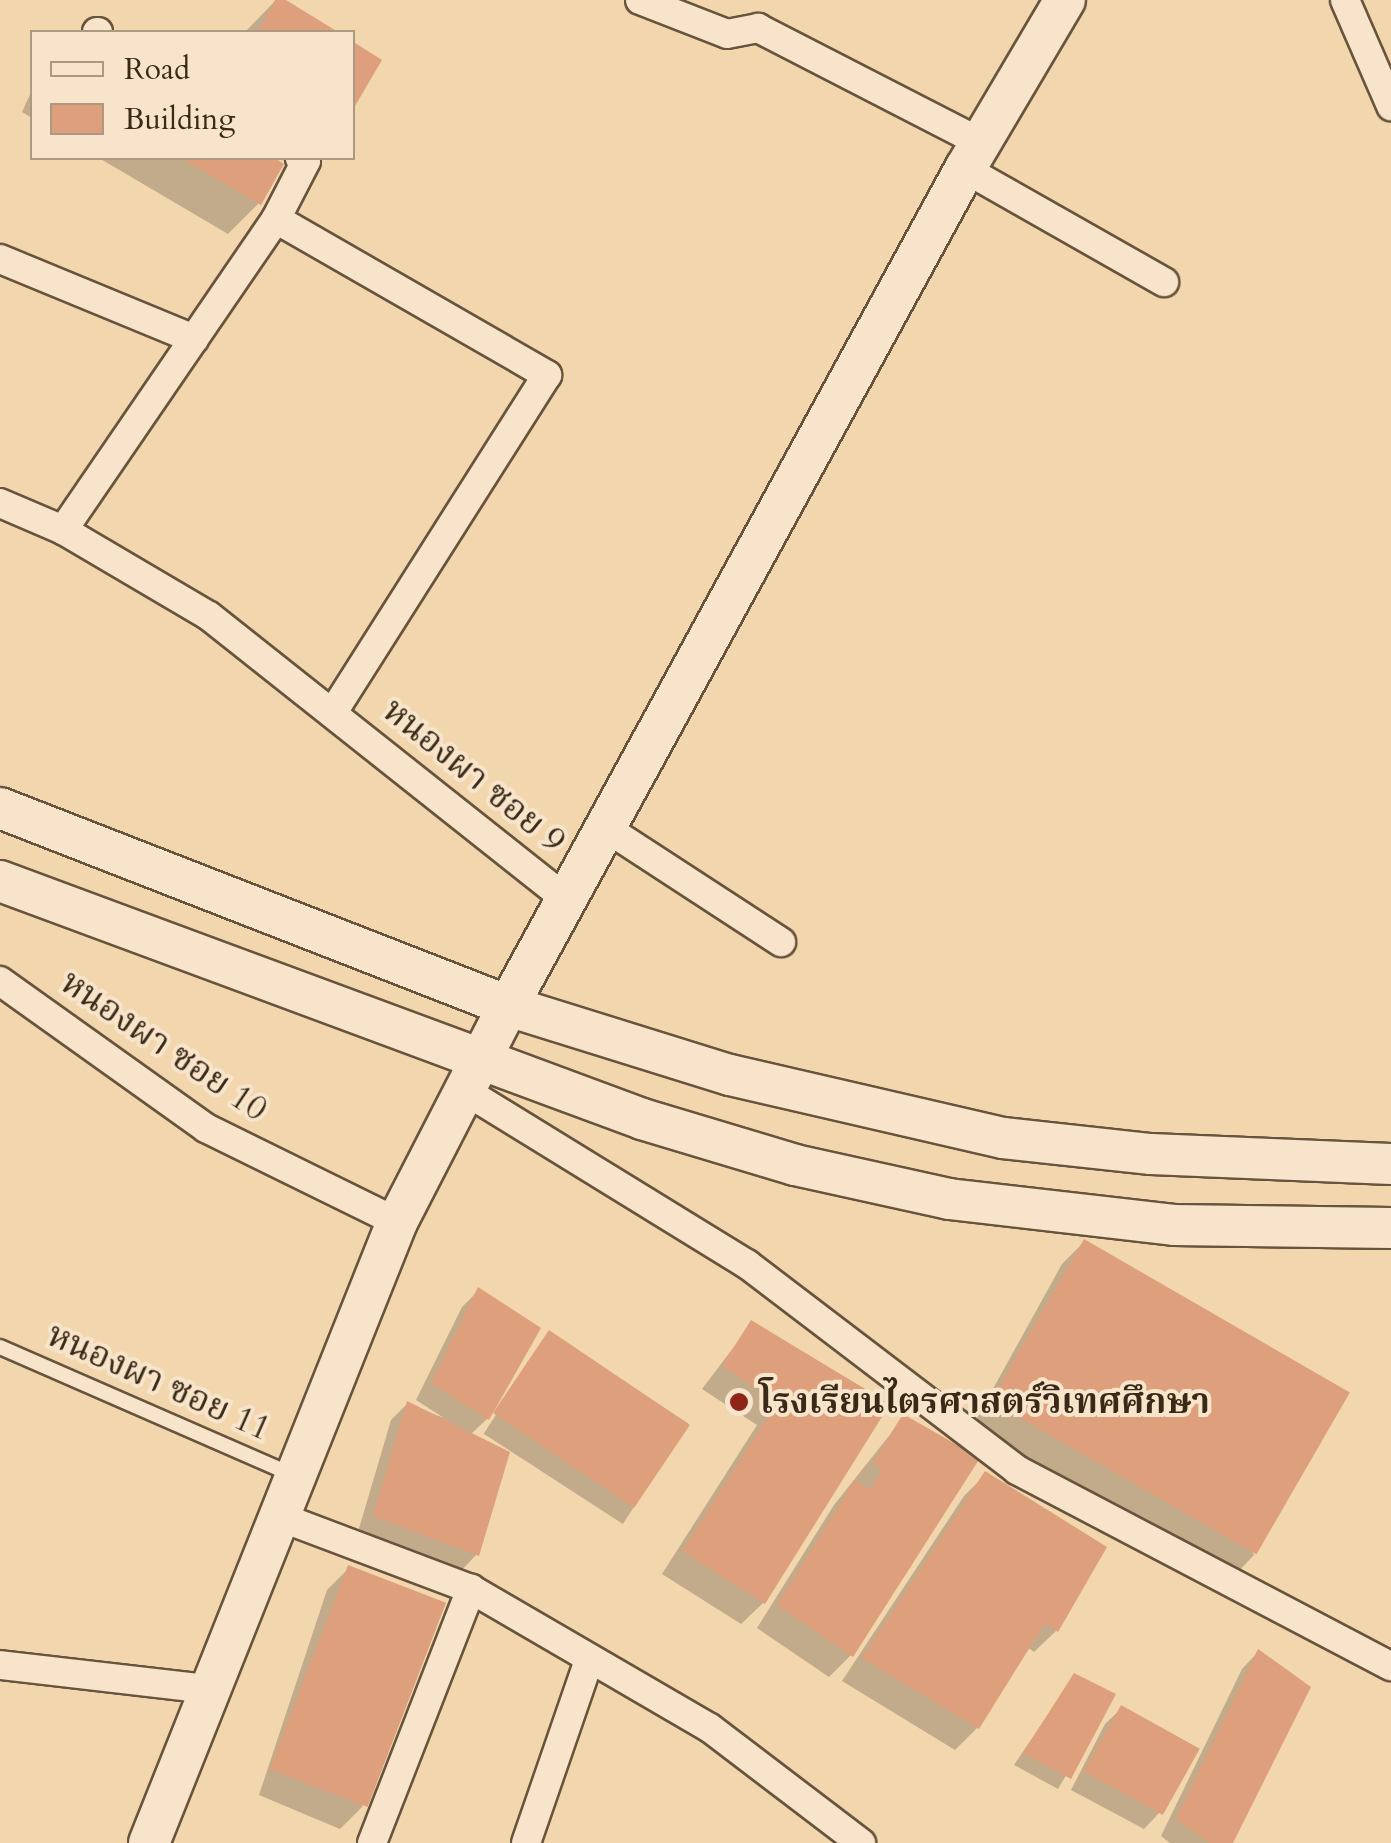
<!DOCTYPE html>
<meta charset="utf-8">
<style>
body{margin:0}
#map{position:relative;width:1391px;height:1843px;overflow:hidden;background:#f2d6ad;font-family:Cardo,"Noto Serif Thai",serif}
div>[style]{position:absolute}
.shadow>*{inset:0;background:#0003;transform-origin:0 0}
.building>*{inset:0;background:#de9f7c;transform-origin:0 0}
.roads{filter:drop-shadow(2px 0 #68543c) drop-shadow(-2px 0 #68543c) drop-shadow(0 2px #68543c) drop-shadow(0 -2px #68543c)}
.lane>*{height:14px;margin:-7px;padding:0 7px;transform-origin:7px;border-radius:7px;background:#f7e4ca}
.street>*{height:28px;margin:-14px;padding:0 14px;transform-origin:14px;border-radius:14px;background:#f7e4ca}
.secondary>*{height:40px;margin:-20px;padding:0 20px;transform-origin:20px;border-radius:20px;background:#f7e4ca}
.dots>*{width:28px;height:28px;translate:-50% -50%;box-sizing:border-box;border:5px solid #f7e4ca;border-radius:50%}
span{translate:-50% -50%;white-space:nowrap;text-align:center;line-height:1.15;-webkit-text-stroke:8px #f7e4ca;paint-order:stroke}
.street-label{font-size:35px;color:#3a2917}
.poi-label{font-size:35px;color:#3a2917;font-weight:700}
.left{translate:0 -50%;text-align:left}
.legend{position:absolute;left:30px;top:30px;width:325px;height:130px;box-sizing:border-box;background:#f7e4ca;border:2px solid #ab9982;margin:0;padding:12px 18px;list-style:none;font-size:30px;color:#3a2917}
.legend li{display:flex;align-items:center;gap:20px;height:50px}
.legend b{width:50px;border:2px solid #ab9982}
</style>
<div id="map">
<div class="shadow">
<div style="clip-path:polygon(276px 0,282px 0,333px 32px,245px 32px)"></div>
<div style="clip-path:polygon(32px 90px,32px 118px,22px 112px)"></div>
<div style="clip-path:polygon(99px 158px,270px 158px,281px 164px,259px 203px,228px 234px)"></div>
<div style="clip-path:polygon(1084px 1242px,1254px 1555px,1233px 1577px,973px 1425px,1062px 1264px)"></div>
<div style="clip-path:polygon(479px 1290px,538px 1329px,487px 1419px,470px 1435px,507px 1454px,476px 1555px,460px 1572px,358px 1532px,391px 1420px,407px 1404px,444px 1418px,416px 1400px,462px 1307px)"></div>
<div style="clip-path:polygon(752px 1323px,886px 1404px,763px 1603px,741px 1624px,662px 1574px,757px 1425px,702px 1389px)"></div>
<div style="left:549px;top:1333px;width:166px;height:120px;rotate:33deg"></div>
<div style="clip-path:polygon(904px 1417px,851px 1655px,829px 1677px,757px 1628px,834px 1505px)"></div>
<div style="clip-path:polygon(986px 1474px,1056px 1631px,1034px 1652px,1027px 1647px,977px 1728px,955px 1750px,842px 1681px,964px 1496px)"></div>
<div style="clip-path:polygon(349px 1568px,442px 1603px,362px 1807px,340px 1829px,259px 1795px,327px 1590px)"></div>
<div style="clip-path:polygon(1258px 1652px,1230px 1843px,1170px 1843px,1161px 1836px,1242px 1669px)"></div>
<div style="clip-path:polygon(1074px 1676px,1113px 1695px,1058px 1789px,1014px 1765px)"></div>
<div style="clip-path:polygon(1122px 1708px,1160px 1812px,1144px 1829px,1071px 1790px,1105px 1724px)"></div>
</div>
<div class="building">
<div style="clip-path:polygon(275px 0,286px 0,338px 32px,258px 32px)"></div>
<div style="clip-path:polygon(352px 41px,382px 60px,352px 111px)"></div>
<div style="clip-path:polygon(181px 158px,275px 158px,284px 164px,261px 205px)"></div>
<div style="left:1084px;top:1239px;width:307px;height:187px;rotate:30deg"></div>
<div style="clip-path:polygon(478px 1287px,541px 1328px,489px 1420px,431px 1383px)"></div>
<div style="clip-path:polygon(751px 1320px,890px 1404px,765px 1604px,682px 1551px,777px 1402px,722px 1366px)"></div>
<div style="left:549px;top:1330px;width:170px;height:100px;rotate:34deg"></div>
<div style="clip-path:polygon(407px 1401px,510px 1452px,479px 1556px,373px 1516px)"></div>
<div style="clip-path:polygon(903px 1414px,980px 1458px,853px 1657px,777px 1605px,855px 1480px,870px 1490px,882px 1471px,873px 1462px)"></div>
<div style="clip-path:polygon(985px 1471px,1107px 1547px,1058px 1632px,1045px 1623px,979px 1729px,862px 1658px)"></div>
<div style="left:348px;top:1565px;width:105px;height:219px;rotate:21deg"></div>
<div style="clip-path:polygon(1258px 1649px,1311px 1687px,1233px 1843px,1209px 1843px,1176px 1819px)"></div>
<div style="clip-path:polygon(1074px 1673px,1116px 1694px,1071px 1779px,1023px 1753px)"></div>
<div style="left:1121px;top:1705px;width:90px;height:76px;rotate:29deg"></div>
</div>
<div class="roads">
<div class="lane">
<div style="left:0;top:1347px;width:318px;rotate:23.6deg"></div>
</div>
<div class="street">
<div style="left:640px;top:0;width:93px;rotate:21.3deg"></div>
<div style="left:727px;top:34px;width:32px;rotate:-11deg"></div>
<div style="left:758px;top:28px;width:250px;rotate:27.2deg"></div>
<div style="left:1345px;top:0;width:116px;rotate:66.5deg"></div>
<div style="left:97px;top:32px;width:1px"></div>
<div style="left:965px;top:169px;width:229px;rotate:29.6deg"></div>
<div style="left:276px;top:219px;width:313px;rotate:29.9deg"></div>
<div style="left:547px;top:375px;width:398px;rotate:122.4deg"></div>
<div style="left:0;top:259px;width:210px;rotate:22.4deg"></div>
<div style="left:0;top:503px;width:69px;rotate:23.2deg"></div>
<div style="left:63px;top:530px;width:169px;rotate:30.5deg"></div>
<div style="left:209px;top:616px;width:456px;rotate:38.4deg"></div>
<div style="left:63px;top:530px;width:377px;rotate:-55.6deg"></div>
<div style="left:276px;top:219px;width:65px;rotate:-62.7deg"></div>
<div style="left:306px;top:161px;width:7px;rotate:-153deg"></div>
<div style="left:606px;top:828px;width:209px;rotate:33.1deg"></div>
<div style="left:0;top:981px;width:253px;rotate:35.5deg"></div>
<div style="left:206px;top:1128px;width:213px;rotate:26.2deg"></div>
<div style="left:467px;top:1092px;width:329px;rotate:31.6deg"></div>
<div style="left:747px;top:1264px;width:340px;rotate:37.3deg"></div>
<div style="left:1017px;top:1470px;width:422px;rotate:27.7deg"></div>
<div style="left:283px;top:1518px;width:201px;rotate:20.7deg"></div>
<div style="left:471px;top:1589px;width:276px;rotate:30.2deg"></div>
<div style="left:710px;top:1728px;width:190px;rotate:37.3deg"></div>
<div style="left:0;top:1665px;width:207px;rotate:6.6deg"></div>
<div style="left:372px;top:1843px;width:273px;rotate:-68.7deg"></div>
<div style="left:526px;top:1843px;width:194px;rotate:-71deg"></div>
</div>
<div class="secondary">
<div style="left:0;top:808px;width:545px;rotate:21.29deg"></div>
<div style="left:508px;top:1006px;width:232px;rotate:17.3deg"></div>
<div style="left:730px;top:1075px;width:280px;rotate:13deg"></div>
<div style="left:1003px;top:1138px;width:149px;rotate:6.2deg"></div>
<div style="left:1151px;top:1154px;width:240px;rotate:2.4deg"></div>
<div style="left:0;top:881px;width:685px;rotate:20.34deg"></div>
<div style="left:642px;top:1119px;width:160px;rotate:16.7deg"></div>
<div style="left:795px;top:1165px;width:158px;rotate:12.4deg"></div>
<div style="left:949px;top:1199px;width:226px;rotate:6.6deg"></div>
<div style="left:1174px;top:1225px;width:217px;rotate:0.8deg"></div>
<div style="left:149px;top:1843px;width:669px;rotate:-68.23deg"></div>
<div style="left:397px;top:1222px;width:243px;rotate:-62.8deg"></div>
<div style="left:508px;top:1006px;width:954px;rotate:-61.37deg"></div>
<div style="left:965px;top:169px;width:196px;rotate:-59.4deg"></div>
</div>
</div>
<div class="dots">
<div style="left:739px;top:1402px;background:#8f2418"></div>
</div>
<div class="street-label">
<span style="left:474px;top:776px;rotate:39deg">หนองผา ซอย 9</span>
<span style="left:164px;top:1046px;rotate:34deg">หนองผา ซอย 10</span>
<span style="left:159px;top:1382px;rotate:24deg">หนองผา ซอย 11</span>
</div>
<div class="poi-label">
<span class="left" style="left:759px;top:1402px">โรงเรียนไตรศาสตร์วิเทศศึกษา</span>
</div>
<ul class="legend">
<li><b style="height:12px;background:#f7e4ca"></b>Road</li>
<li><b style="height:28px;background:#de9f7c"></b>Building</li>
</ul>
</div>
